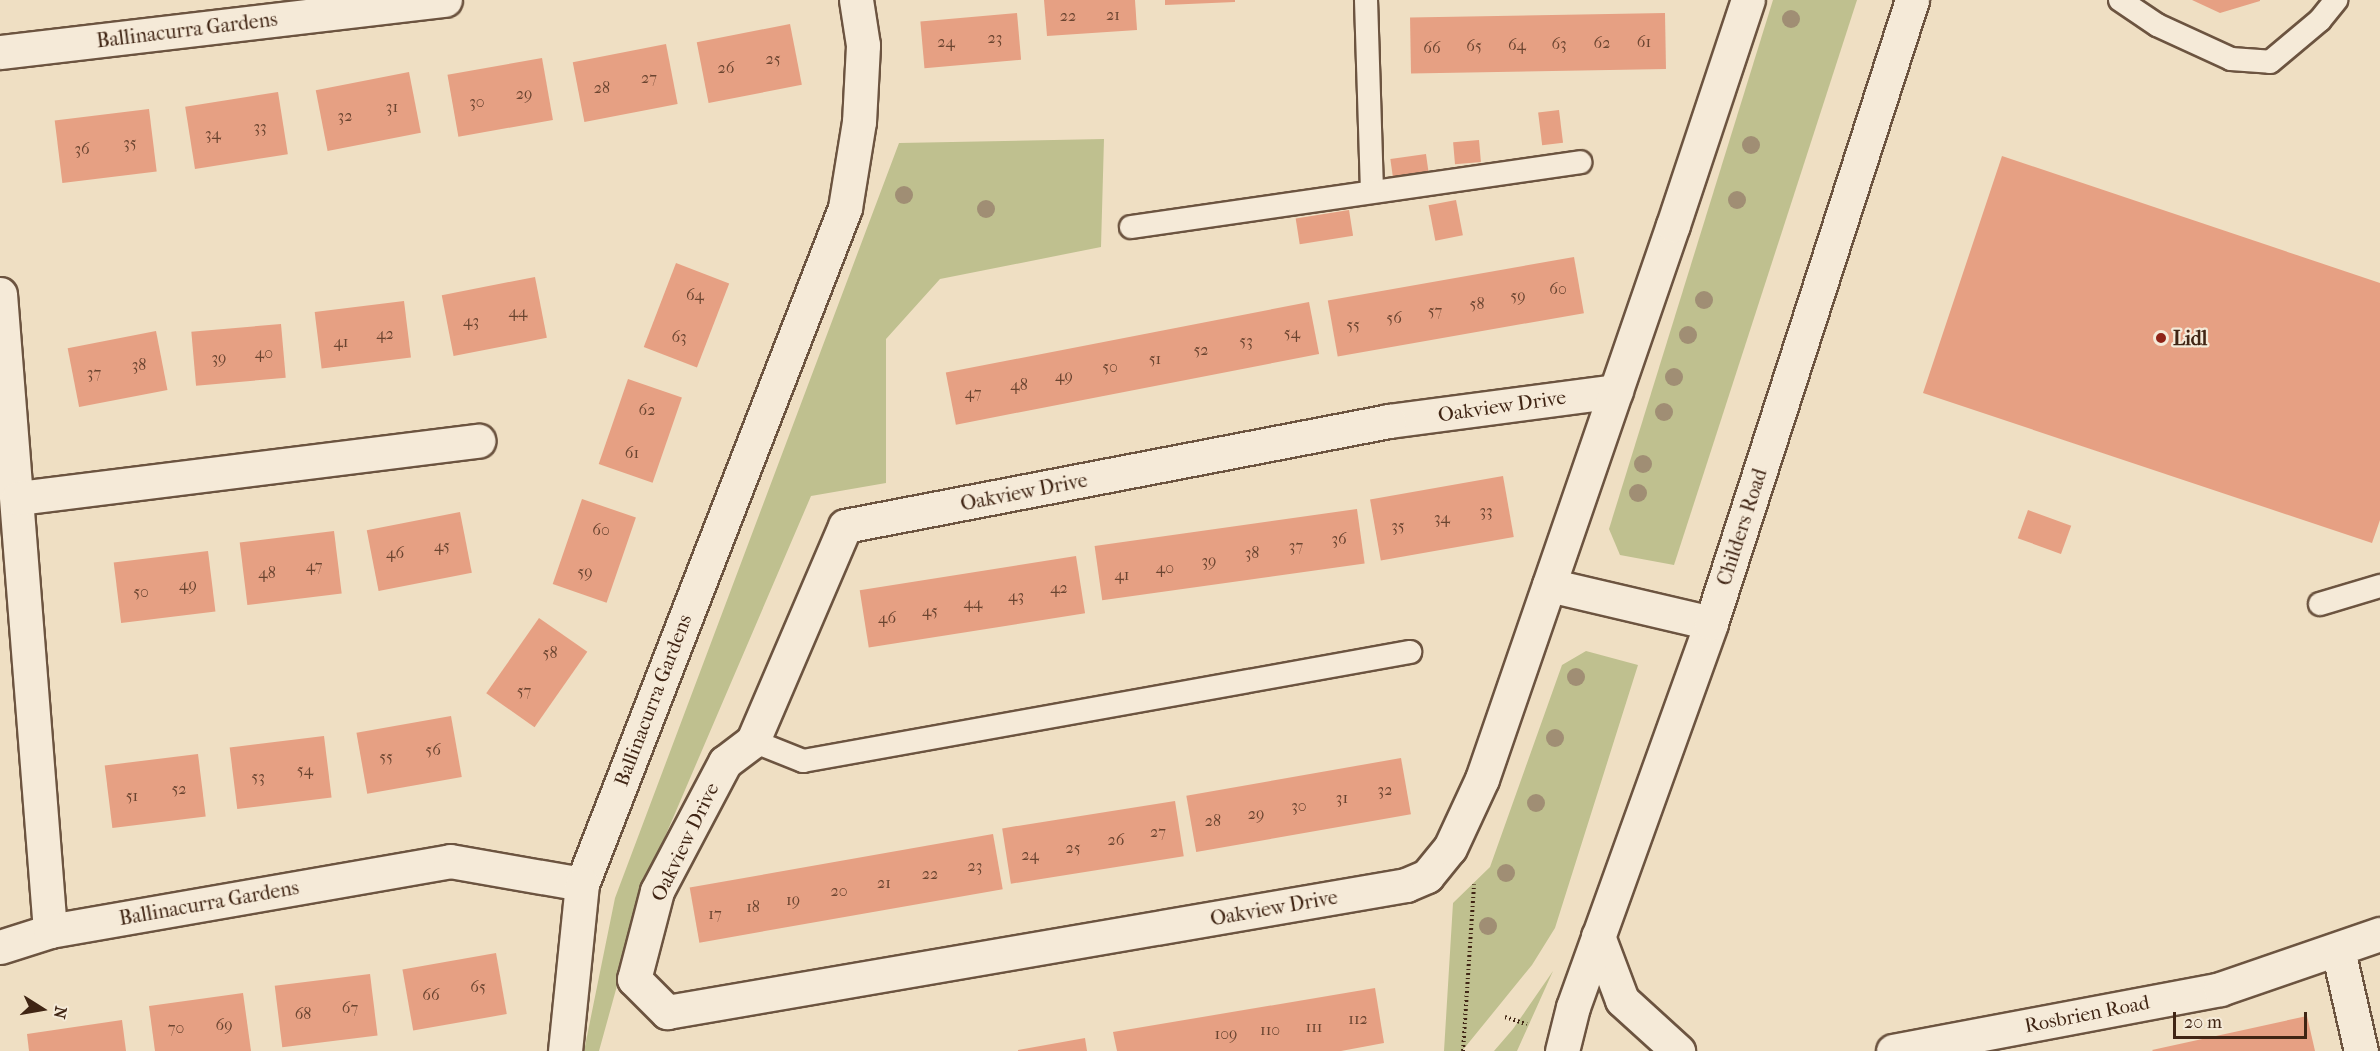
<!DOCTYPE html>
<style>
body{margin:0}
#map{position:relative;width:2380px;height:1051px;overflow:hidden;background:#efdfc3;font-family:"IM FELL French Canon",serif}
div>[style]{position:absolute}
.green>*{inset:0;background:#bfc08f}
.building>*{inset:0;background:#e6a083;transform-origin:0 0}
.path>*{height:4px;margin-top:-2px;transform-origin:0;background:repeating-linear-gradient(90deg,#402514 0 1.5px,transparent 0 4.5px)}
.roads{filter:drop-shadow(2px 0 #6c5440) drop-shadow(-2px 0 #6c5440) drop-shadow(0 2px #6c5440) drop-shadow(0 -2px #6c5440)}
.service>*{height:22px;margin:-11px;padding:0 11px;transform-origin:11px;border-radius:11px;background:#f5ead8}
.minor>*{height:33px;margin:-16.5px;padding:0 16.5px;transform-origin:16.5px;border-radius:16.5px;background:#f5ead8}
.tertiary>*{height:33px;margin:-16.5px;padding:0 16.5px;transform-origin:16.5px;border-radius:16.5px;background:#f5ead8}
.secondary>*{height:33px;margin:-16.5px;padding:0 16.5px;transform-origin:16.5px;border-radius:16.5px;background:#f5ead8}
.trees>*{width:18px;height:18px;margin:-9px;border-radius:50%;background:#a08e74}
.dots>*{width:16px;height:16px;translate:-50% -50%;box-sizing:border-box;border:3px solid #f5ead8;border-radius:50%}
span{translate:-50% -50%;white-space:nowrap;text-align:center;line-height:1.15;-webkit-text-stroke:4.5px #f5ead8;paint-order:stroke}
.number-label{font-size:16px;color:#6a4430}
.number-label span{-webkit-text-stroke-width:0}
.street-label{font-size:20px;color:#402514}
.poi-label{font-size:20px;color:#402514;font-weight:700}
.left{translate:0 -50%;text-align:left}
.north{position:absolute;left:12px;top:979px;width:60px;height:60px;-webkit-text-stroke:4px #f5ead8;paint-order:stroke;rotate:101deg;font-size:16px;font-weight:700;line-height:24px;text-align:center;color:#402514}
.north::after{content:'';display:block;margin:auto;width:21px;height:27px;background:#402514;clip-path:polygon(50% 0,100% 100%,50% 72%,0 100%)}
.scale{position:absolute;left:2173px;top:1012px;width:134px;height:27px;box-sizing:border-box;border:3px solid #402514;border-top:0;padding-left:8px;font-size:18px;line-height:21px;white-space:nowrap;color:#402514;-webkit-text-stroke:4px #f5ead8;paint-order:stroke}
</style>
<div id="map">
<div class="green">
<div style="clip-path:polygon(1773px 0,1857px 0,1674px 565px,1620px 555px,1609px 529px)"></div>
<div style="clip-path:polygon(1104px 139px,1101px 247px,940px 279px,886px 339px,886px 483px,811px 496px,646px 881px,599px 1051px,584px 1051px,615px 898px,899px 143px)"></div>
<div style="clip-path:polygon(1586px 651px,1638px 665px,1555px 928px,1532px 965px,1462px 1051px,1444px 1051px,1453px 903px,1490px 867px,1562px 665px)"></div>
<div style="clip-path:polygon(1553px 971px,1517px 1051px,1494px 1051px,1513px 1029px)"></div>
</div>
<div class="building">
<div style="clip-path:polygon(1044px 0,1135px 0,1137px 30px,1047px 36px)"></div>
<div style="clip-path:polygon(1165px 0,1235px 0,1235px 2px,1165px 5px)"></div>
<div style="clip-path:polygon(2192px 0,2260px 0,2260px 1px,2220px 13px)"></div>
<div style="left:1017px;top:13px;width:47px;height:97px;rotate:85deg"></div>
<div style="left:1665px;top:13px;width:56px;height:255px;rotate:89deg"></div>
<div style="left:790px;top:24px;width:62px;height:95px;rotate:79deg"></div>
<div style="left:666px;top:44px;width:61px;height:95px;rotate:79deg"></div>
<div style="left:542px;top:58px;width:63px;height:96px;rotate:80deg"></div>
<div style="left:409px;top:72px;width:62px;height:95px;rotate:79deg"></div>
<div style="left:278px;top:92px;width:63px;height:94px;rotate:81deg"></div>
<div style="left:149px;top:109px;width:63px;height:95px;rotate:83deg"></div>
<div style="left:1559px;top:110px;width:33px;height:21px;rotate:83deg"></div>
<div style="left:1479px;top:140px;width:22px;height:26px;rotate:85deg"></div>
<div style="left:1426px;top:154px;width:22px;height:36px;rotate:82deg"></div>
<div style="clip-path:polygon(2002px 156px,2380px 283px,2380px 520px,2372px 543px,1923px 393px)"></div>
<div style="left:1456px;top:200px;width:36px;height:28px;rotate:79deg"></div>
<div style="left:1349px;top:210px;width:26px;height:54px;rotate:81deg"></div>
<div style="left:1574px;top:257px;width:57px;height:250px;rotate:80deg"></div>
<div style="left:676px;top:263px;width:57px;height:90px;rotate:21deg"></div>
<div style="left:535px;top:277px;width:62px;height:95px;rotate:79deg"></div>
<div style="left:404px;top:301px;width:57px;height:90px;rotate:83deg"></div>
<div style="left:1309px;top:302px;width:53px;height:370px;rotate:79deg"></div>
<div style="left:281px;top:324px;width:54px;height:90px;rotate:85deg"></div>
<div style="left:156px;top:331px;width:60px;height:90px;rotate:79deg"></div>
<div style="left:628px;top:379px;width:57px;height:90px;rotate:19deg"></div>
<div style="left:1503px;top:476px;width:62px;height:135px;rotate:80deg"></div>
<div style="left:582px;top:499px;width:57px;height:90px;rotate:19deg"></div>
<div style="left:1357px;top:509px;width:55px;height:265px;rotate:82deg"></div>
<div style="left:2028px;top:510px;width:46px;height:30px;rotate:20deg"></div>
<div style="left:460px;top:512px;width:62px;height:95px;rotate:79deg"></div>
<div style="left:334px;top:531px;width:63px;height:95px;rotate:83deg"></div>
<div style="left:208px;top:551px;width:61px;height:95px;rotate:83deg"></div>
<div style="left:1076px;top:556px;width:58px;height:219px;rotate:81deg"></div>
<div style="left:539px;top:618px;width:59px;height:92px;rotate:35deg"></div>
<div style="left:451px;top:716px;width:62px;height:96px;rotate:80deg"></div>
<div style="left:324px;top:736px;width:62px;height:95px;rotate:83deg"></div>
<div style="left:198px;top:754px;width:63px;height:94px;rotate:83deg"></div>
<div style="left:1401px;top:758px;width:57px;height:218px;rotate:80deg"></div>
<div style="left:1175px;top:801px;width:56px;height:175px;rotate:81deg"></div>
<div style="left:993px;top:834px;width:56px;height:308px;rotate:80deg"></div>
<div style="left:496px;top:953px;width:62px;height:95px;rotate:80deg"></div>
<div style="left:370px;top:974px;width:62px;height:96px;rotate:83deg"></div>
<div style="clip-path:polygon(1375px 988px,1384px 1043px,1341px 1051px,1117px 1051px,1113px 1032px)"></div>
<div style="clip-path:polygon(243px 993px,251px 1051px,155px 1051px,149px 1006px)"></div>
<div style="clip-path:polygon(2307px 1016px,2315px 1051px,2153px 1051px,2152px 1050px)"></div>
<div style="clip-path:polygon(122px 1020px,126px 1051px,29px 1051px,27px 1034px)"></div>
<div style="clip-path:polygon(1085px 1038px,1087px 1051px,1018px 1051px,1018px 1050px)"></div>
</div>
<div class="path">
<div style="left:1505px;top:1017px;width:23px;rotate:18deg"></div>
<div style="left:1463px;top:1051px;width:167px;rotate:-86.2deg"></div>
</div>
<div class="roads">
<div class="service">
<div style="left:1366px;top:0;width:190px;rotate:88.2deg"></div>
<div style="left:2120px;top:0;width:45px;rotate:34deg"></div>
<div style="left:2157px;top:25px;width:81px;rotate:24.7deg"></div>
<div style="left:2231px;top:59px;width:39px;rotate:4deg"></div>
<div style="left:2270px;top:62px;width:65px;rotate:-40deg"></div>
<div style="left:2320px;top:20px;width:26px;rotate:-51deg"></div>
<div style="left:1131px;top:227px;width:454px;rotate:-8.2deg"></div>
<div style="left:2320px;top:604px;width:63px;rotate:-16.7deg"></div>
<div style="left:753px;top:741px;width:54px;rotate:21.8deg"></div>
<div style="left:803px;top:761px;width:617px;rotate:-10.18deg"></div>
</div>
<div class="minor">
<div style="left:0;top:52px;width:448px;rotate:-6.7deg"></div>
<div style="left:0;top:294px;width:639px;rotate:85.51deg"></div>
<div style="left:1616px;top:391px;width:229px;rotate:172.5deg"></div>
<div style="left:1389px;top:421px;width:554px;rotate:169.08deg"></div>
<div style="left:845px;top:526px;width:234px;rotate:113.2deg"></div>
<div style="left:753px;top:741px;width:35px;rotate:143deg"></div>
<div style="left:725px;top:762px;width:146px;rotate:117.8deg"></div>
<div style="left:657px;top:891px;width:91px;rotate:104.6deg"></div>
<div style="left:634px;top:979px;width:47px;rotate:45deg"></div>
<div style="left:667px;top:1012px;width:750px;rotate:-9.75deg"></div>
<div style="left:1406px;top:885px;width:23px;rotate:-23deg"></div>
<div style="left:1427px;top:876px;width:36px;rotate:-51deg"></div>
<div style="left:1450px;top:848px;width:76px;rotate:-65.1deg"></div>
<div style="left:1482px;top:779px;width:586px;rotate:-70.98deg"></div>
<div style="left:1673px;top:225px;width:237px;rotate:-71.6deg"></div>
<div style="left:18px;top:498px;width:464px;rotate:-7.1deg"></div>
<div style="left:1549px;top:585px;width:166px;rotate:13.2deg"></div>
<div style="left:0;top:947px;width:52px;rotate:-17.7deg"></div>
<div style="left:50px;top:931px;width:406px;rotate:-9.9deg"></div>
<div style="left:450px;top:861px;width:134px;rotate:9.9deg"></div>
<div style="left:582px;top:884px;width:725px;rotate:-68.74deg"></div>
<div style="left:845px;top:208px;width:87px;rotate:-80.8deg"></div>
<div style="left:859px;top:122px;width:77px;rotate:-87deg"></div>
<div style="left:863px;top:45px;width:46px;rotate:-98.8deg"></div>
<div style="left:2338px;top:950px;width:104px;rotate:77.2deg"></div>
<div style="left:565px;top:1051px;width:168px;rotate:-84.2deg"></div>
</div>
<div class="tertiary">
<div style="left:1598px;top:936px;width:68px;rotate:69.4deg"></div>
<div style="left:1622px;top:1000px;width:76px;rotate:42.3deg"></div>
<div style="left:1893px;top:1051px;width:333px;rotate:-10.7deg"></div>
<div style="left:2220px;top:989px;width:169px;rotate:-19deg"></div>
</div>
<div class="secondary">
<div style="left:1562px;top:1051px;width:45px;rotate:-76deg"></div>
<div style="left:1573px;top:1007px;width:408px;rotate:-70.2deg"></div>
<div style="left:1711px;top:623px;width:655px;rotate:-72.12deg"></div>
</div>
</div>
<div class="trees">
<div style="left:1791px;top:19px"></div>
<div style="left:1751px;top:145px"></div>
<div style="left:904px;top:195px"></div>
<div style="left:1737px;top:200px"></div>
<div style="left:986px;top:209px"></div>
<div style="left:1704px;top:300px"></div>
<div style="left:1688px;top:335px"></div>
<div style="left:1674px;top:377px"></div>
<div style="left:1664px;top:412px"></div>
<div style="left:1643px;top:464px"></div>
<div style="left:1638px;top:493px"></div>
<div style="left:1576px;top:677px"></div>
<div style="left:1555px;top:738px"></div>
<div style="left:1536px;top:803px"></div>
<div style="left:1506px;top:873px"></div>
<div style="left:1488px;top:926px"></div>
</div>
<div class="dots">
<div style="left:2161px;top:338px;background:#8f2418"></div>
</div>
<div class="number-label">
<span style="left:1113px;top:15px">21</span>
<span style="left:1068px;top:16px">22</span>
<span style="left:995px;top:38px">23</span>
<span style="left:946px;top:42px">24</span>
<span style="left:1644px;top:42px">61</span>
<span style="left:1602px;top:43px">62</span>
<span style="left:1559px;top:44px">63</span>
<span style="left:1517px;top:45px">64</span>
<span style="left:1474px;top:46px">65</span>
<span style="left:1432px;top:48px">66</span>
<span style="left:773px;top:59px">25</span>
<span style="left:726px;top:68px">26</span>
<span style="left:649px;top:78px">27</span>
<span style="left:602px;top:88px">28</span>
<span style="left:524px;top:94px">29</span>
<span style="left:477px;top:102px">30</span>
<span style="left:392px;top:107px">31</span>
<span style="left:345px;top:116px">32</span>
<span style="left:260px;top:127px">33</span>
<span style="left:213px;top:134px">34</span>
<span style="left:130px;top:143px">35</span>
<span style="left:82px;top:149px">36</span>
<span style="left:1558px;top:289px">60</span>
<span style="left:695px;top:295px">64</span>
<span style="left:1518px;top:296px">59</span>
<span style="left:1477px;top:304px">58</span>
<span style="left:1435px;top:311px">57</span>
<span style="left:518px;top:312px">44</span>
<span style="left:1394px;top:318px">56</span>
<span style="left:471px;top:321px">43</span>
<span style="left:1353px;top:325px">55</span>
<span style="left:1292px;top:333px">54</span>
<span style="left:385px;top:334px">42</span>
<span style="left:679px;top:337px">63</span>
<span style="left:1246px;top:341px">53</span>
<span style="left:341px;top:342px">41</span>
<span style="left:1201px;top:350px">52</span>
<span style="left:264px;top:353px">40</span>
<span style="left:219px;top:358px">39</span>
<span style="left:1155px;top:359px">51</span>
<span style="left:139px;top:365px">38</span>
<span style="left:1110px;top:367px">50</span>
<span style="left:94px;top:373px">37</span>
<span style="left:1064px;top:376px">49</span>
<span style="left:1019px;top:385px">48</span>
<span style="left:973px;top:393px">47</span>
<span style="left:647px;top:410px">62</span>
<span style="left:632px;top:453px">61</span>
<span style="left:1486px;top:511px">33</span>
<span style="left:1442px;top:518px">34</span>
<span style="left:1398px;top:526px">35</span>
<span style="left:601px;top:530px">60</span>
<span style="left:1339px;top:539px">36</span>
<span style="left:442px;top:546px">45</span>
<span style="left:1296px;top:546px">37</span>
<span style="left:395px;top:553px">46</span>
<span style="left:1252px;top:553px">38</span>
<span style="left:1209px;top:561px">39</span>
<span style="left:314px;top:566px">47</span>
<span style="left:1165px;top:568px">40</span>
<span style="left:585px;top:572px">59</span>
<span style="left:267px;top:573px">48</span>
<span style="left:1122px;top:575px">41</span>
<span style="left:188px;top:585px">49</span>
<span style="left:1059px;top:588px">42</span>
<span style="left:141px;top:592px">50</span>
<span style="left:1016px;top:596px">43</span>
<span style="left:973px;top:603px">44</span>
<span style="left:930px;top:611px">45</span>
<span style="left:887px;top:618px">46</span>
<span style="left:550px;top:653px">58</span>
<span style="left:524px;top:691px">57</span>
<span style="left:433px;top:750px">56</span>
<span style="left:386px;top:757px">55</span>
<span style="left:305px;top:770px">54</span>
<span style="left:258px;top:777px">53</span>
<span style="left:179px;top:789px">52</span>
<span style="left:1385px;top:790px">32</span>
<span style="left:132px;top:796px">51</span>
<span style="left:1342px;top:798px">31</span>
<span style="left:1299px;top:806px">30</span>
<span style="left:1256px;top:814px">29</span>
<span style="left:1213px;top:821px">28</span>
<span style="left:1158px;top:832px">27</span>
<span style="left:1116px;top:840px">26</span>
<span style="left:1073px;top:848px">25</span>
<span style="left:1030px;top:855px">24</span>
<span style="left:975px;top:866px">23</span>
<span style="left:930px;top:874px">22</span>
<span style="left:884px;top:883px">21</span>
<span style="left:839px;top:891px">20</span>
<span style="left:793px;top:900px">19</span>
<span style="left:753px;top:907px">18</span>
<span style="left:715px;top:914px">17</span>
<span style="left:478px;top:987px">65</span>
<span style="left:431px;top:995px">66</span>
<span style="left:350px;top:1008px">67</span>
<span style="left:303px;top:1014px">68</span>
<span style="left:1358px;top:1019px">112</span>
<span style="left:224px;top:1025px">69</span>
<span style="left:1314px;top:1027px">111</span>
<span style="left:176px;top:1028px">70</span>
<span style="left:1270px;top:1030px">110</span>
<span style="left:1226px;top:1034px">109</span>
</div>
<div class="street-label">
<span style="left:187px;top:30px;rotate:-7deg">Ballinacurra Gardens</span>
<span style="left:1502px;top:406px;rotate:-8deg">Oakview Drive</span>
<span style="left:1024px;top:492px;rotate:-11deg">Oakview Drive</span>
<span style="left:1742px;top:527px;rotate:-72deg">Childers Road</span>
<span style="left:653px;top:700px;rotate:-69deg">Ballinacurra Gardens</span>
<span style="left:685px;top:842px;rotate:-64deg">Oakview Drive</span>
<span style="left:209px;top:903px;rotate:-10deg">Ballinacurra Gardens</span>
<span style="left:1274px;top:908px;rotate:-10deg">Oakview Drive</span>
<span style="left:2087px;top:1014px;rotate:-11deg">Rosbrien Road</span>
</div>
<div class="poi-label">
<span class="left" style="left:2173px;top:338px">Lidl</span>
</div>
<div class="north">N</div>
<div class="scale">20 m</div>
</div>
